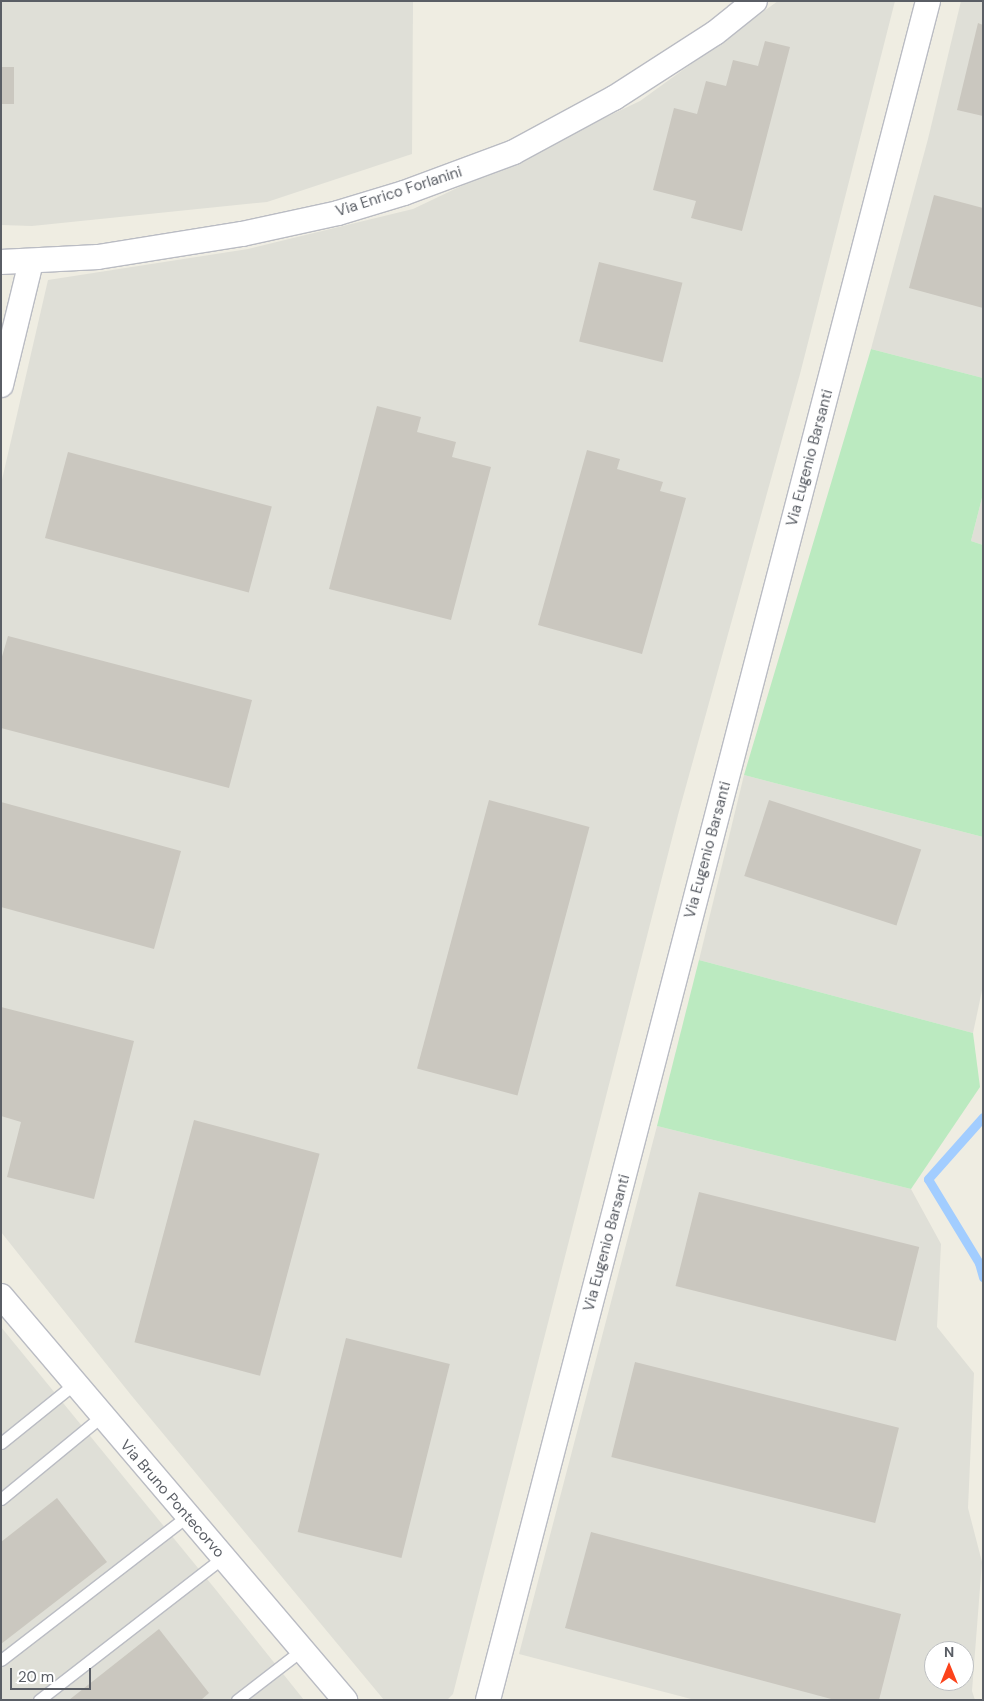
<!DOCTYPE html>
<style>
body{margin:0}
#map{position:relative;width:984px;height:1701px;overflow:hidden;background:#efede2;font-family:"DM Sans",sans-serif}
div>[style]{position:absolute}
.industrial>*{inset:0;background:#dfdfd7}
.green>*{inset:0;background:#bbeac0}
.stream>*{height:9px;margin:-4.5px;padding:0 4.5px;transform-origin:4.5px;border-radius:4.5px;background:#a2cdff}
.building>*{inset:0;background:#cac7bf;transform-origin:0 0}
.roads{filter:drop-shadow(1px 0 #babcc3) drop-shadow(-1px 0 #babcc3) drop-shadow(0 1px #babcc3) drop-shadow(0 -1px #babcc3)}
.service>*{height:11px;margin:-5.5px;padding:0 5.5px;transform-origin:5.5px;border-radius:5.5px;background:#fff}
.minor>*{height:24px;margin:-12px;padding:0 12px;transform-origin:12px;border-radius:12px;background:#fff}
span{translate:-50% -50%;white-space:nowrap;text-align:center;line-height:1.15;-webkit-text-stroke:4px #fff;paint-order:stroke}
.street-label{font-size:15px;color:#5a5e65}
.frame{position:absolute;inset:0;border:2px solid #5a5e65;pointer-events:none}
.north{position:absolute;left:924px;top:1641px;width:50px;height:50px;box-sizing:border-box;background:#fff;border:1px solid #bdbfc1;border-radius:50%;rotate:0deg;font-size:14px;font-weight:700;line-height:20px;text-align:center;color:#5a5e65}
.north::after{content:'';display:block;margin:auto;width:18px;height:22px;background:#fc431b;clip-path:polygon(50% 0,100% 100%,50% 72%,0 100%)}
.scale{position:absolute;left:10px;top:1668px;width:81px;height:22px;box-sizing:border-box;border:2px solid #5a5e65;border-top:0;padding-left:6px;font-size:15px;line-height:18px;white-space:nowrap;color:#5a5e65;-webkit-text-stroke:4px #fff;paint-order:stroke}
</style>
<div id="map">
<div class="industrial">
<div style="clip-path:polygon(1px 1px,413px 1px,412px 154px,267px 202px,32px 226px,1px 225px)"></div>
<div style="clip-path:polygon(778px 1px,895px 1px,800px 374px,678px 815px,453px 1694px,447px 1700px,384px 1700px,131px 1395px,1px 1232px,1px 484px,48px 280px,248px 249px,413px 209px,640px 101px)"></div>
<div style="clip-path:polygon(961px 1px,983px 1px,983px 378px,871px 349px,928px 139px)"></div>
<div style="clip-path:polygon(983px 494px,983px 545px,971px 541px)"></div>
<div style="clip-path:polygon(744px 775px,983px 837px,983px 986px,973px 1033px,699px 960px)"></div>
<div style="clip-path:polygon(evenodd,657px 1126px,911px 1189px,941px 1244px,937px 1327px,974px 1373px,968px 1508px,982px 1562px,972px 1691px,975px 1700px,695px 1700px,519px 1654px,657px 1126px,934px 1651px,964px 1651px,964px 1681px,934px 1681px,934px 1651px)"></div>
<div style="clip-path:polygon(1px 1327px,216px 1590px,304px 1700px,1px 1700px)"></div>
</div>
<div class="green">
<div style="clip-path:polygon(871px 349px,983px 378px,983px 494px,971px 541px,983px 545px,983px 837px,744px 775px)"></div>
<div style="clip-path:polygon(699px 960px,973px 1033px,980px 1087px,911px 1189px,657px 1126px)"></div>
</div>
<div class="stream">
<div style="left:983px;top:1117px;width:83px;rotate:131.6deg"></div>
<div style="left:928px;top:1179px;width:98px;rotate:58.7deg"></div>
<div style="left:979px;top:1263px;width:15px;rotate:74deg"></div>
</div>
<div class="building">
<div style="clip-path:polygon(978px 23px,983px 25px,983px 116px,957px 110px)"></div>
<div style="clip-path:polygon(765px 41px,790px 47px,742px 231px,691px 218px,696px 201px,653px 190px,674px 108px,697px 114px,706px 81px,726px 86px,733px 60px,758px 66px)"></div>
<div style="left:1px;top:67px;width:13px;height:37px"></div>
<div style="clip-path:polygon(934px 195px,983px 208px,983px 308px,909px 288px)"></div>
<div style="left:599px;top:262px;width:86px;height:82px;rotate:14deg"></div>
<div style="clip-path:polygon(377px 406px,421px 417px,417px 432px,456px 442px,452px 457px,491px 467px,451px 620px,329px 589px)"></div>
<div style="clip-path:polygon(587px 450px,620px 459px,617px 469px,663px 482px,660px 491px,686px 498px,642px 654px,538px 625px)"></div>
<div style="left:68px;top:452px;width:211px;height:89px;rotate:15deg"></div>
<div style="clip-path:polygon(8px 636px,252px 700px,229px 788px,1px 728px,1px 660px)"></div>
<div style="left:489px;top:800px;width:104px;height:278px;rotate:15deg"></div>
<div style="left:769px;top:800px;width:160px;height:80px;rotate:18deg"></div>
<div style="clip-path:polygon(1px 802px,181px 851px,154px 949px,1px 907px)"></div>
<div style="clip-path:polygon(1px 1007px,134px 1041px,94px 1199px,7px 1177px,21px 1122px,1px 1116px)"></div>
<div style="left:194px;top:1120px;width:130px;height:230px;rotate:15deg"></div>
<div style="left:699px;top:1192px;width:227px;height:97px;rotate:14deg"></div>
<div style="left:346px;top:1338px;width:107px;height:200px;rotate:14deg"></div>
<div style="left:635px;top:1362px;width:272px;height:98px;rotate:14deg"></div>
<div style="clip-path:polygon(57px 1498px,107px 1562px,1px 1644px,1px 1542px)"></div>
<div style="clip-path:polygon(591px 1532px,901px 1614px,879px 1700px,835px 1700px,565px 1628px)"></div>
<div style="clip-path:polygon(159px 1629px,209px 1693px,201px 1700px,69px 1700px)"></div>
</div>
<div class="roads">
<div class="service">
<div style="left:1px;top:1443px;width:92px;rotate:-38.9deg"></div>
<div style="left:1px;top:1499px;width:129px;rotate:-39.4deg"></div>
<div style="left:1px;top:1660px;width:235px;rotate:-37.7deg"></div>
<div style="left:39px;top:1700px;width:232px;rotate:-37.8deg"></div>
<div style="left:237px;top:1700px;width:82px;rotate:-37.6deg"></div>
</div>
<div class="minor">
<div style="left:1px;top:262px;width:97px;rotate:-3deg"></div>
<div style="left:98px;top:257px;width:146px;rotate:-9.1deg"></div>
<div style="left:242px;top:234px;width:98px;rotate:-12.3deg"></div>
<div style="left:338px;top:213px;width:69px;rotate:-16.9deg"></div>
<div style="left:404px;top:193px;width:117px;rotate:-20.4deg"></div>
<div style="left:514px;top:152px;width:114px;rotate:-28.4deg"></div>
<div style="left:614px;top:98px;width:120px;rotate:-32.8deg"></div>
<div style="left:715px;top:33px;width:51px;rotate:-38.7deg"></div>
<div style="left:1px;top:385px;width:127px;rotate:-76.3deg"></div>
<div style="left:1px;top:1296px;width:531px;rotate:49.59deg"></div>
<div style="left:488px;top:1700px;width:1755px;rotate:-75.48deg"></div>
</div>
</div>
<div class="street-label">
<span style="left:399px;top:192px;rotate:-18deg">Via Enrico Forlanini</span>
<span style="left:810px;top:458px;rotate:-75deg">Via Eugenio Barsanti</span>
<span style="left:708px;top:850px;rotate:-75deg">Via Eugenio Barsanti</span>
<span style="left:607px;top:1243px;rotate:-75deg">Via Eugenio Barsanti</span>
<span style="left:172px;top:1499px;rotate:49deg">Via Bruno Pontecorvo</span>
</div>
<div class="frame"></div>
<div class="north">N</div>
<div class="scale">20 m</div>
</div>
